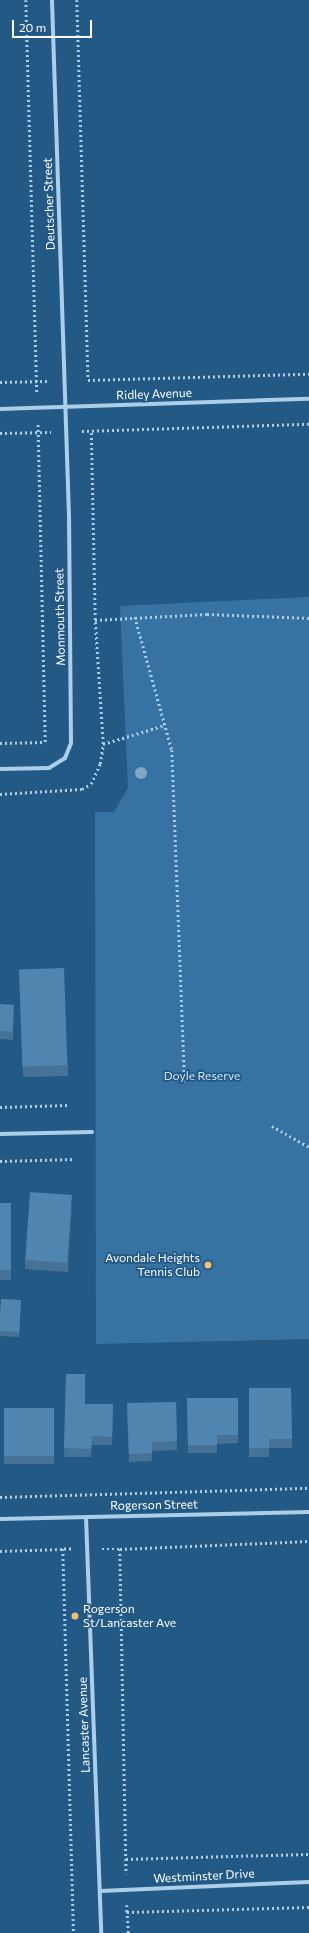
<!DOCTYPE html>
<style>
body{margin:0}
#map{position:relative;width:309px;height:1933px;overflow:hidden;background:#235985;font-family:Commissioner,sans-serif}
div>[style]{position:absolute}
.green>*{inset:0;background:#3773a2}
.path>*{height:2.5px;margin-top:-1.25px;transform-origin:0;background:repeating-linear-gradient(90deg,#accee9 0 2px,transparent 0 5px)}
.minor>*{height:4px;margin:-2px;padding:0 2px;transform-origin:2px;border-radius:2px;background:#accee9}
.trees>*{width:12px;height:12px;margin:-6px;border-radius:50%;background:#82a7c4}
.wall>*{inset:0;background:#457296;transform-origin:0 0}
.shaded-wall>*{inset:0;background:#385d7a}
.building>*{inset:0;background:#5085af;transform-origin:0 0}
.dots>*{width:11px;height:11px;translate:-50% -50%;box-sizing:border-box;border:2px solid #235985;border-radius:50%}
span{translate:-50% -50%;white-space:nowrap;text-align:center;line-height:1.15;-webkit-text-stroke:3.5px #235985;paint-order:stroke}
.street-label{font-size:12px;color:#fff}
.park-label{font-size:12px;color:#d0e6f7}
.poi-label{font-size:12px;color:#fff}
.right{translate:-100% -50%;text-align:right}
.left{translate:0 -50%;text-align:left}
.scale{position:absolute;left:12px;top:20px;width:80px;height:18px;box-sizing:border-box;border:2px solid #fff;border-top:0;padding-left:5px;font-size:12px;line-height:14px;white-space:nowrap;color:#fff;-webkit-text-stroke:3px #235985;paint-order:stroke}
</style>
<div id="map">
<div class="green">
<div style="clip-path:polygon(309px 597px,309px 1339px,96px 1344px,95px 812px,114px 812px,128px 788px,120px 606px)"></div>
</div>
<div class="path">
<div style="left:26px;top:0;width:393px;rotate:88.4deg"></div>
<div style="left:77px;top:0;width:380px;rotate:88.3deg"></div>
<div style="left:88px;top:380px;width:221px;rotate:-1.6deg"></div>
<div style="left:0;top:382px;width:49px;rotate:-1.2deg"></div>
<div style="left:82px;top:431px;width:227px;rotate:-1.8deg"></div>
<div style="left:0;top:433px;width:51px;rotate:-1.1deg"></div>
<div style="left:135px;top:617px;width:138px;rotate:74.5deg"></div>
<div style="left:172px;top:750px;width:332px;rotate:87.8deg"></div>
<div style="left:95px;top:620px;width:112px;rotate:-3.1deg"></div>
<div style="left:207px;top:614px;width:102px;rotate:2.2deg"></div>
<div style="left:0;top:743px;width:45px;rotate:-1.3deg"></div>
<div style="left:45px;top:742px;width:318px;rotate:-91.3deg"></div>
<div style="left:103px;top:744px;width:65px;rotate:-17deg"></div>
<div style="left:0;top:794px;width:82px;rotate:-3.5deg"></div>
<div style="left:82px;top:789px;width:10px;rotate:-29deg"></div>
<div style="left:91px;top:784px;width:22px;rotate:-66deg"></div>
<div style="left:100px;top:764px;width:20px;rotate:-81deg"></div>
<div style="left:103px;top:744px;width:124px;rotate:-93.7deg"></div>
<div style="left:95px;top:620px;width:189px;rotate:-91.2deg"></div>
<div style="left:0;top:1107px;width:69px;rotate:-1.7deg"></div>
<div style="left:272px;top:1126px;width:43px;rotate:29.6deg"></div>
<div style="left:0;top:1161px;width:75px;rotate:-1.5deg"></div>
<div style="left:0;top:1497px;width:309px;rotate:-1.7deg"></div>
<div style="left:71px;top:1549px;width:8px;rotate:180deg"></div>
<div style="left:63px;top:1549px;width:384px;rotate:88.4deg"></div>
<div style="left:102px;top:1549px;width:18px"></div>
<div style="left:120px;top:1549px;width:325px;rotate:88.9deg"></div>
<div style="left:120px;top:1549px;width:189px;rotate:-2.4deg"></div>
<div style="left:0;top:1551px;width:63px;rotate:-1.8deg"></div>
<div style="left:126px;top:1859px;width:183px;rotate:-1.6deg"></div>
<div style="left:127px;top:1905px;width:7px;rotate:90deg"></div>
<div style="left:128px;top:1933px;width:21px;rotate:-93deg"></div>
<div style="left:127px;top:1912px;width:182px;rotate:-1.6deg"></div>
</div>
<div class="minor">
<div style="left:0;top:409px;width:309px;rotate:-1.9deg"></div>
<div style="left:0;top:769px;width:49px;rotate:-1.2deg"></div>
<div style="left:49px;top:768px;width:19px;rotate:-32deg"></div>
<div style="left:65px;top:758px;width:16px;rotate:-68deg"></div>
<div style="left:71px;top:743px;width:227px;rotate:-90.5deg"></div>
<div style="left:69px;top:516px;width:516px;rotate:-91.89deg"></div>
<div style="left:0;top:1134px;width:92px;rotate:-1.2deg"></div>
<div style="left:86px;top:1517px;width:416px;rotate:87.9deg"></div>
<div style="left:0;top:1519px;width:309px;rotate:-1.3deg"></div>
<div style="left:100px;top:1891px;width:209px;rotate:-2.5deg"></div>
</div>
<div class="trees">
<div style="left:141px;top:773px"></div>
</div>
<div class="wall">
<div style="clip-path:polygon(19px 970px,68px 1065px,68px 1076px,23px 1077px)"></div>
<div style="clip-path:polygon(0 1004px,14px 1013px,13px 1040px,0 1039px)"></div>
<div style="left:0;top:1203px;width:11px;height:77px"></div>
<div style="clip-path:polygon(72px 1204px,68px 1272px,25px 1269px,25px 1260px)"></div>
<div style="left:1px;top:1299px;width:20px;height:37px;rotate:3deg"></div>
<div style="clip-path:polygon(66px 1374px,85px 1404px,113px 1413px,112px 1445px,92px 1445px,91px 1457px,64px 1457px)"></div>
<div style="clip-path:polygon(249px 1388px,291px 1388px,292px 1448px,269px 1448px,269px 1457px,249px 1457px)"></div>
<div style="clip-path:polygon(187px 1398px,238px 1398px,238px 1443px,217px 1444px,217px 1453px,188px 1453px)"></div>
<div style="clip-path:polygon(176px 1402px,177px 1450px,152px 1451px,152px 1461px,129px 1462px,127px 1412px)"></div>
<div style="left:4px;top:1408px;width:50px;height:56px"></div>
</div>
<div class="shaded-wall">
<div style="clip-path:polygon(72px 1195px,72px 1204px,68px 1272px,68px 1263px)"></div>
</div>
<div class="building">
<div style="left:64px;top:968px;width:97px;height:45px;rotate:88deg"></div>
<div style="left:0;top:1004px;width:14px;height:27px;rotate:4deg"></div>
<div style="left:30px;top:1192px;width:42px;height:68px;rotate:4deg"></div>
<div style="left:0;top:1203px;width:11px;height:67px"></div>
<div style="left:1px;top:1299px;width:20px;height:32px;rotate:3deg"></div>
<div style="clip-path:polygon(66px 1374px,85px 1374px,85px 1404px,113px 1404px,112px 1437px,92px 1436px,91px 1449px,64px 1448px)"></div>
<div style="clip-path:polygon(249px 1388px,291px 1388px,292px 1439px,269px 1439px,269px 1448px,249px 1448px)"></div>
<div style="clip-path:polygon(187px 1398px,238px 1398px,238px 1435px,217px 1435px,217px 1445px,188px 1445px)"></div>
<div style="clip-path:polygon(176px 1402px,177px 1441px,152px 1442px,152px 1453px,129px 1454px,127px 1403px)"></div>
<div style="left:4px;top:1408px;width:50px;height:48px"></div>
</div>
<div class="dots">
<div style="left:208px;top:1265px;background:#f4be6e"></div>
<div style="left:75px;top:1616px;background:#f4be6e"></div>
</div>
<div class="street-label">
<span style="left:49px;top:204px;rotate:-92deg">Deutscher Street</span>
<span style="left:154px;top:394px;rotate:-2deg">Ridley Avenue</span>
<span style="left:60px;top:617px;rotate:-91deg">Monmouth Street</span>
<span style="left:154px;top:1505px;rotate:-1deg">Rogerson Street</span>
<span style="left:84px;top:1725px;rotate:-92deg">Lancaster Avenue</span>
<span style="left:204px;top:1876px;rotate:-3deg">Westminster Drive</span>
</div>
<div class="park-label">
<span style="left:202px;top:1076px">Doyle Reserve</span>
</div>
<div class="poi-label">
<span class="right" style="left:200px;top:1265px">Avondale Heights<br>Tennis Club</span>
<span class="left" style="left:83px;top:1616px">Rogerson<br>St/Lancaster Ave</span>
</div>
<div class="scale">20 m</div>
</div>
